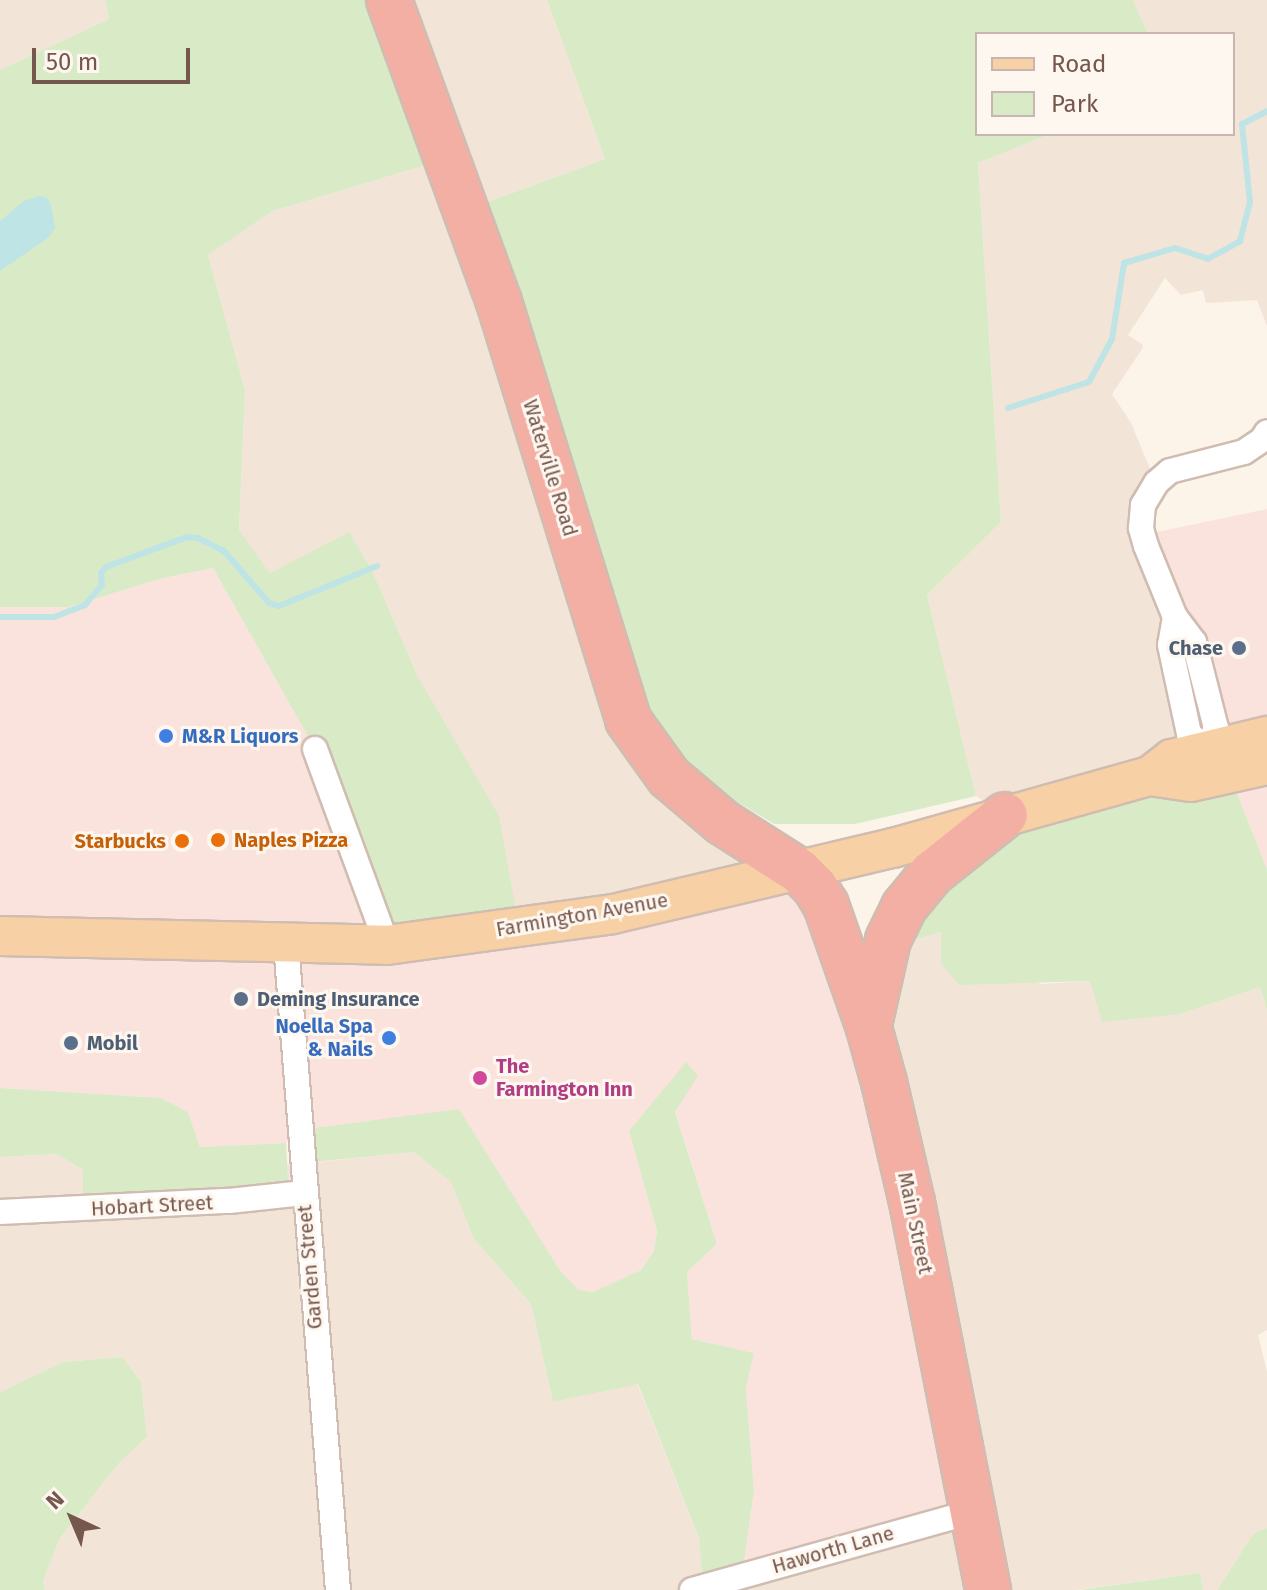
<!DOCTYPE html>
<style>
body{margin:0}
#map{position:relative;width:1267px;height:1590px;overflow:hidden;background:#fcf3e9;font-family:"Fira Sans",sans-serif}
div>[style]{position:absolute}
.residential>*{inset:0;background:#f3e4d8}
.commercial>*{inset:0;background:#fbe3dd}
.green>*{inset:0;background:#d9eac7}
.water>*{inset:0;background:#bee4e5}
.stream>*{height:6px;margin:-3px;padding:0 3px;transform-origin:3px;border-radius:3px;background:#bee4e5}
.roads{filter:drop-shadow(2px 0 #d0bcb1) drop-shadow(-2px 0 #d0bcb1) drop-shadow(0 2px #d0bcb1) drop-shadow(0 -2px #d0bcb1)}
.street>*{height:24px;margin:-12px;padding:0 12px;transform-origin:12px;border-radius:12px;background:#fff}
.primary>*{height:38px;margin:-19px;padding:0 19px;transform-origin:19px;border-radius:19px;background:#f7d0a5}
.highway>*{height:44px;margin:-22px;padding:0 22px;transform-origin:22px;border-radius:22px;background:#f3afa3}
.dots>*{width:22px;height:22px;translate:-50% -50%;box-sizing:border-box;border:4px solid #fef7f0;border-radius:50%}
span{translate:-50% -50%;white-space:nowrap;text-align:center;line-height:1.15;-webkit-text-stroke:6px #fef7f0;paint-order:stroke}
.street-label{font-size:20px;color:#76574d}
.service-label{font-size:20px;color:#4e5e75;font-weight:700}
.right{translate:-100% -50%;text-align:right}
.left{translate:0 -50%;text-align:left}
.shop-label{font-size:20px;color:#366cbe;font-weight:700}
.food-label{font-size:20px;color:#c56008;font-weight:700}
.hotel-label{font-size:20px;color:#b23c85;font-weight:700}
.legend{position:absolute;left:975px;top:32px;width:260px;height:104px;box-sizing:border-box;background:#fef7f0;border:2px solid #c8b7af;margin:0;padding:10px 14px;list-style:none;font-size:24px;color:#76574d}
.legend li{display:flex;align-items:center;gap:16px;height:40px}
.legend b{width:40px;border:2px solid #c8b7af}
.north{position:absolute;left:32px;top:1478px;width:80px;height:80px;-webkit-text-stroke:6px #fef7f0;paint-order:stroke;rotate:316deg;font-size:22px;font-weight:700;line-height:32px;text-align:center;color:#76574d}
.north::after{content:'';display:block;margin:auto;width:28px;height:36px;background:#76574d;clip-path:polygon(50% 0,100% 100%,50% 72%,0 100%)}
.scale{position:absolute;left:32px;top:48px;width:158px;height:36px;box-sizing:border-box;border:4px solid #76574d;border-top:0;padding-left:10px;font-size:24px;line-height:28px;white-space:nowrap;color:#76574d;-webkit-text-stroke:6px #fef7f0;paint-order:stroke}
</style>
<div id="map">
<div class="residential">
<div style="clip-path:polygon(0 0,105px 0,109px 19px,0 70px)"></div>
<div style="clip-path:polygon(389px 0,547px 0,605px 159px,479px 205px,628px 720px,799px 871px,519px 927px,418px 677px,372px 570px,349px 533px,270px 573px,239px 531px,245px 390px,208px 255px,273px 211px,446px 159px)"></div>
<div style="clip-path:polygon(1133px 0,1267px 0,1267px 326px,1257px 300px,1206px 303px,1203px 290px,1181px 295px,1165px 278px,1128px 335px,1143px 345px,1142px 349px,1112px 394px,1131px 423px,1156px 483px,1143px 505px,1175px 617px,1207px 750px,1005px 815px,976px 796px,927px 595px,1001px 522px,978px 163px,1050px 134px,1233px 134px,1233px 34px,1148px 34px)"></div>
<div style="clip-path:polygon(941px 932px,1041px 984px,1090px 981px,1181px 1014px,1260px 987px,1267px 1010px,1267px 1330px,1258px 1335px,1267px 1372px,1267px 1528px,1254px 1533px,1217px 1590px,1203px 1590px,1200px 1573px,1075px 1590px,740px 1590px,884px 1082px,899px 944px)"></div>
<div style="clip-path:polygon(414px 1152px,452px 1182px,474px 1239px,531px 1304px,553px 1402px,637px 1383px,699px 1538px,703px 1590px,45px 1590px,43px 1581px,60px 1538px,119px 1463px,147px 1437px,141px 1382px,121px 1357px,63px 1362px,0 1392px,0 1157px,57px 1154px,83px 1170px,83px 1209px,289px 1194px,287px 1165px)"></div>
</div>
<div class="commercial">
<div style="clip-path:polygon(1267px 509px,1267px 736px,1207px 750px,1175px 617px,1143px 535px)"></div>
<div style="clip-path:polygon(213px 568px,315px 749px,387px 945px,815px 887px,975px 1511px,742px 1576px,754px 1491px,746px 1388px,754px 1353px,692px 1339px,687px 1272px,717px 1244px,675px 1111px,697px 1076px,629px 1131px,657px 1231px,654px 1251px,641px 1270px,593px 1292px,579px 1290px,561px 1272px,458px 1110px,300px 1130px,286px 1143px,200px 1147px,188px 1112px,161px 1098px,0 1088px,0 607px,69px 607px,159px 579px)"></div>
<div style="clip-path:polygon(1267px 765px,1267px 869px,1234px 786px)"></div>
</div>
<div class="green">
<div style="clip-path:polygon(105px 0,389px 0,446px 159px,273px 211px,208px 255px,245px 390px,239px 530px,270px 573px,349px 532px,372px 570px,418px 677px,499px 816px,519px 927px,387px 945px,315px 749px,213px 568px,159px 579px,69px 607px,0 607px,0 70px,109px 19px)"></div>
<div style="clip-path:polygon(547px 0,1133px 0,1148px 34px,977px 34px,977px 134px,1050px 134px,978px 163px,1001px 522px,927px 595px,976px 796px,855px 824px,774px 824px,707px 784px,658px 741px,630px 686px,479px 205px,605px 159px)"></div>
<div style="clip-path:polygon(1234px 786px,1267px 869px,1267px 1010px,1260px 987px,1181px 1014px,1102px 1022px,1090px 981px,959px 985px,941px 963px,941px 932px,899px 944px,904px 907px,1052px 801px)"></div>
<div style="clip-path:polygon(686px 1062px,698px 1076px,675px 1112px,717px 1244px,687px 1272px,692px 1339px,754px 1353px,746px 1388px,754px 1491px,740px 1590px,703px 1590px,699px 1538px,638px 1384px,553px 1402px,531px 1304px,474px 1239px,451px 1182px,414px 1152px,302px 1163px,299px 1130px,459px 1109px,561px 1272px,579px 1290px,593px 1292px,641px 1270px,654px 1251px,657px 1231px,629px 1131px)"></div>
<div style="clip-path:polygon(0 1088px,161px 1098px,188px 1112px,200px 1147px,286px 1143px,289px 1195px,83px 1210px,83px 1170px,57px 1154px,0 1157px)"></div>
<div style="clip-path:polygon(122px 1357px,141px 1382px,147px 1437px,119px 1463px,60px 1538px,43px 1581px,45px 1590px,0 1590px,0 1392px,63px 1362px)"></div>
<div style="clip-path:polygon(1267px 1528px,1267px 1590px,1217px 1590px,1254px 1533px)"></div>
<div style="clip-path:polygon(1200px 1573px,1203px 1590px,1078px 1590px)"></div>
</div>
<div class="water">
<div style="clip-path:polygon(39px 196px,47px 198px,51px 205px,55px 228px,49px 237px,0 271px,0 221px,24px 201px)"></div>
</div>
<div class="stream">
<div style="left:1008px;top:408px;width:85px;rotate:-17.8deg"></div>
<div style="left:1089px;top:382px;width:49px;rotate:-61.9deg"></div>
<div style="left:1112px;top:339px;width:77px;rotate:-81deg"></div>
<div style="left:1124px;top:263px;width:53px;rotate:-16.4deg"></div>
<div style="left:1175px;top:248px;width:35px;rotate:18deg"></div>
<div style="left:1208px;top:259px;width:37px;rotate:-29deg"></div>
<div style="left:1240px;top:241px;width:40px;rotate:-75.6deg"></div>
<div style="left:1250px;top:202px;width:78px;rotate:-95.9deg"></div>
<div style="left:1242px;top:124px;width:28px;rotate:-27deg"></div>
<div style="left:0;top:617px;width:54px"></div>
<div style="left:54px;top:617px;width:33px;rotate:-21deg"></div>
<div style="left:85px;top:605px;width:26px;rotate:-50deg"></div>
<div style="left:102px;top:585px;width:12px;rotate:-95deg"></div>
<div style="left:101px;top:573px;width:8px;rotate:-50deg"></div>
<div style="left:106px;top:567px;width:86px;rotate:-20.3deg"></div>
<div style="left:187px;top:537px;width:11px;rotate:5deg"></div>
<div style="left:198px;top:538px;width:29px;rotate:27deg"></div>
<div style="left:224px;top:551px;width:69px;rotate:49.1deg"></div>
<div style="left:269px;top:603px;width:10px;rotate:17deg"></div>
<div style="left:279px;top:606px;width:106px;rotate:-22.2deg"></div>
</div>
<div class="roads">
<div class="street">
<div style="left:1175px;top:617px;width:28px;rotate:100deg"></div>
<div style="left:1170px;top:645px;width:91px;rotate:77.9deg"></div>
<div style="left:1189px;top:734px;width:24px;rotate:42deg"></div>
<div style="left:1207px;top:750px;width:24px;rotate:-68deg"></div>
<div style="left:1216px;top:728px;width:89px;rotate:-104.3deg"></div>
<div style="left:1194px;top:642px;width:31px;rotate:-127deg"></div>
<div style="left:1175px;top:617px;width:77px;rotate:-112.2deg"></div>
<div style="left:1146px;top:546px;width:19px;rotate:-106deg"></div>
<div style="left:1141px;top:528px;width:23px;rotate:-85deg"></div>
<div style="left:1143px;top:505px;width:26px;rotate:-59deg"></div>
<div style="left:1156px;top:483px;width:18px;rotate:-41deg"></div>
<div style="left:1170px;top:471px;width:76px;rotate:-14.4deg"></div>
<div style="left:1244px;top:452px;width:22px;rotate:-34deg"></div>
<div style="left:1262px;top:440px;width:9px;rotate:-58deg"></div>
<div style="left:315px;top:749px;width:209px;rotate:69.8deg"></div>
<div style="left:286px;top:944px;width:648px;rotate:85.4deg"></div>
<div style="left:0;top:1212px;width:229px;rotate:-2.8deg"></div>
<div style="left:229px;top:1201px;width:75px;rotate:-6.1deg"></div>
<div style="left:692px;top:1590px;width:294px;rotate:-15.6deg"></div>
</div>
<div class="primary">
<div style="left:1150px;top:776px;width:41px;rotate:8.3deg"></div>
<div style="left:1191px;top:782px;width:78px;rotate:-12.6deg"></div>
<div style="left:0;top:936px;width:387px;rotate:1.3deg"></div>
<div style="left:387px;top:945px;width:228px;rotate:-7.8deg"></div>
<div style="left:613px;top:914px;width:288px;rotate:-13.3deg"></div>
<div style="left:893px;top:848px;width:267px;rotate:-15.7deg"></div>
<div style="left:1150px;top:776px;width:28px;rotate:-38deg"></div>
<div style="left:1172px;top:759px;width:98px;rotate:-13.6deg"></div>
</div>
<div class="highway">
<div style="left:389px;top:0;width:321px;rotate:70deg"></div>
<div style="left:499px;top:302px;width:437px;rotate:72.8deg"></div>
<div style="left:628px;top:720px;width:70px;rotate:54.3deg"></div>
<div style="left:669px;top:777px;width:70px;rotate:40.3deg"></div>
<div style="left:722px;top:822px;width:91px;rotate:32.5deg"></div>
<div style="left:799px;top:871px;width:23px;rotate:45deg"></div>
<div style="left:815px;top:887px;width:21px;rotate:59deg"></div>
<div style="left:826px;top:905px;width:130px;rotate:70.7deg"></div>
<div style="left:869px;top:1028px;width:56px;rotate:74.5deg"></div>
<div style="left:884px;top:1082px;width:123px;rotate:76.9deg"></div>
<div style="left:912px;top:1202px;width:395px;rotate:78.9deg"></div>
<div style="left:869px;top:1025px;width:87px;rotate:-77.4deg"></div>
<div style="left:888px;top:940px;width:37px;rotate:-64deg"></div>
<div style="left:904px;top:907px;width:44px;rotate:-50.5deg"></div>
<div style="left:932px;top:873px;width:93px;rotate:-38.5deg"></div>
</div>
</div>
<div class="dots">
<div style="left:1239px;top:648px;background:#5c6f8a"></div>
<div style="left:166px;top:736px;background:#3f7fe0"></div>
<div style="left:218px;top:840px;background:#e8710a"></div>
<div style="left:182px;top:841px;background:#e8710a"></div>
<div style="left:241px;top:999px;background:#5c6f8a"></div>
<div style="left:389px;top:1038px;background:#3f7fe0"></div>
<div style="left:71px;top:1043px;background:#5c6f8a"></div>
<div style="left:480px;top:1078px;background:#d1479c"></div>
</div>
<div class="street-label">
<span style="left:550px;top:468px;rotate:73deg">Waterville Road</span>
<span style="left:582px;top:915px;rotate:-10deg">Farmington Avenue</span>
<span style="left:152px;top:1206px;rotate:-3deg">Hobart Street</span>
<span style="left:915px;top:1223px;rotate:78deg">Main Street</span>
<span style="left:310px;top:1267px;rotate:-95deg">Garden Street</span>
<span style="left:833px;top:1550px;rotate:-16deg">Haworth Lane</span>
</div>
<div class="service-label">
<span class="right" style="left:1223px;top:648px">Chase</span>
<span class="left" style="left:257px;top:999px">Deming Insurance</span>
<span class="left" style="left:87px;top:1043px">Mobil</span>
</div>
<div class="shop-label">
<span class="left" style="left:182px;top:736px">M&amp;R Liquors</span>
<span class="right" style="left:373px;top:1038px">Noella Spa<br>&amp; Nails</span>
</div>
<div class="food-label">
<span class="left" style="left:234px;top:840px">Naples Pizza</span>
<span class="right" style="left:166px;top:841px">Starbucks</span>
</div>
<div class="hotel-label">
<span class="left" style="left:496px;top:1078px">The<br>Farmington Inn</span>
</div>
<ul class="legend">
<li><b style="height:10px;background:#f7d0a5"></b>Road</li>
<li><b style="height:22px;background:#d9eac7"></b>Park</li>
</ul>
<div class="north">N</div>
<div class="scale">50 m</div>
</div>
